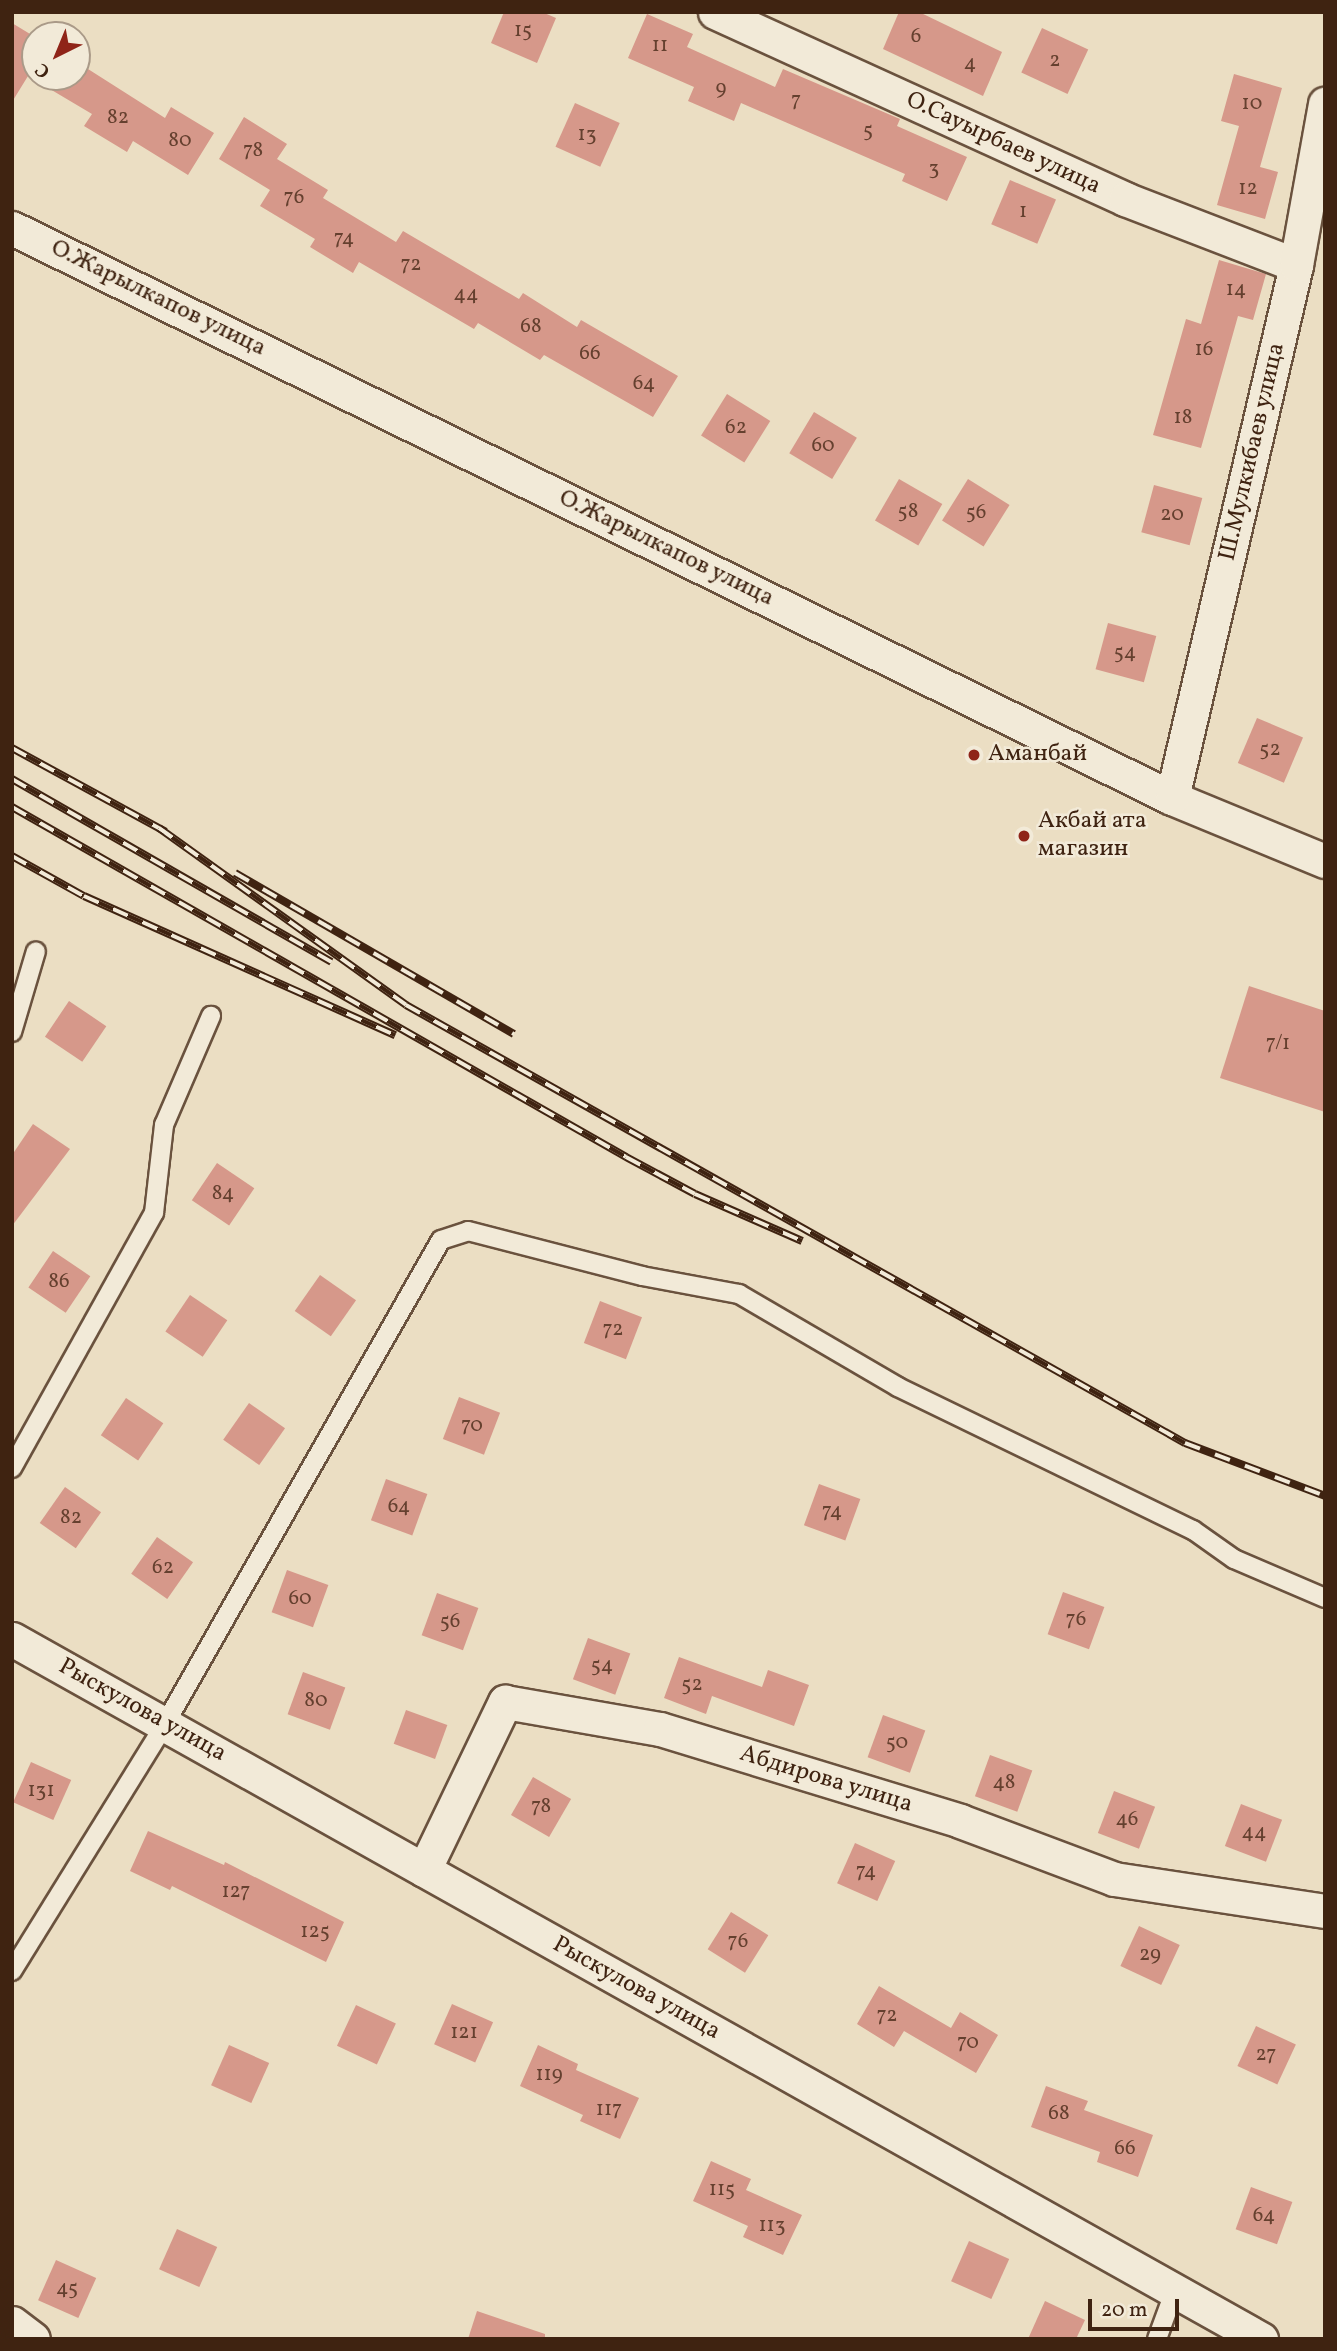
<!DOCTYPE html>
<meta charset="utf-8">
<style>
body{margin:0}
#map{position:relative;width:1337px;height:2351px;overflow:hidden;background:#ebdec3;font-family:Vollkorn,serif}
div>[style]{position:absolute}
.building>*{inset:0;background:#d6988a;transform-origin:0 0}
.roads{filter:drop-shadow(2px 0 #6a523e) drop-shadow(-2px 0 #6a523e) drop-shadow(0 2px #6a523e) drop-shadow(0 -2px #6a523e)}
.lane>*{height:18px;margin:-9px;padding:0 9px;transform-origin:9px;border-radius:9px;background:#f2ead8}
.street>*{height:33px;margin:-16.5px;padding:0 16.5px;transform-origin:16.5px;border-radius:16.5px;background:#f2ead8}
.rail>*{height:8px;margin-top:-4px;transform-origin:0;background:repeating-linear-gradient(90deg,#f2ead8 0 16px,#3f2311 0 32px);box-sizing:border-box;border-block:2px solid #3f2311}
.dots>*{width:19px;height:19px;translate:-50% -50%;box-sizing:border-box;border:4px solid #f2ead8;border-radius:50%}
span{translate:-50% -50%;white-space:nowrap;text-align:center;line-height:1.15;-webkit-text-stroke:5px #f2ead8;paint-order:stroke}
.number-label{font-size:21px;color:#65402f}
.number-label span{-webkit-text-stroke-width:0}
.street-label{font-size:24px;color:#3f2311}
.poi-label{font-size:24px;color:#3f2311}
.left{translate:0 -50%;text-align:left}
.frame{position:absolute;inset:0;border:14px solid #3f2311;pointer-events:none}
.north{position:absolute;left:21px;top:21px;width:70px;height:70px;box-sizing:border-box;background:#f2ead8;border:2px solid #aa9a88;border-radius:50%;rotate:223deg;font-size:19px;font-weight:700;line-height:28px;text-align:center;color:#3f2311}
.north::after{content:'';display:block;margin:auto;width:24px;height:32px;background:#8f2418;clip-path:polygon(50% 0,100% 100%,50% 72%,0 100%)}
.scale{position:absolute;left:1088px;top:2299px;width:91px;height:32px;box-sizing:border-box;border:4px solid #3f2311;border-top:0;padding-left:9px;font-size:21px;line-height:24px;white-space:nowrap;color:#3f2311;-webkit-text-stroke:5px #f2ead8;paint-order:stroke}
</style>
<div id="map">
<div class="building">
<div style="clip-path:polygon(504px 12px,542px 12px,556px 18px,537px 63px,491px 43px)"></div>
<div style="clip-path:polygon(899px 12px,919px 12px,1002px 52px,983px 96px,883px 49px)"></div>
<div style="clip-path:polygon(647px 14px,693px 34px,687px 47px,775px 87px,783px 69px,900px 119px,897px 126px,967px 157px,947px 201px,902px 181px,905px 174px,741px 103px,734px 121px,688px 101px,694px 87px,628px 58px)"></div>
<div style="clip-path:polygon(12px 23px,35px 37px,35px 77px,77px 77px,77px 62px,165px 118px,171px 107px,214px 133px,188px 175px,133px 141px,127px 152px,84px 126px,92px 114px,28px 76px,12px 102px)"></div>
<div style="left:1042px;top:28px;width:51px;height:49px;rotate:25deg"></div>
<div style="clip-path:polygon(1234px 74px,1282px 88px,1260px 167px,1278px 172px,1265px 219px,1217px 205px,1239px 126px,1221px 121px)"></div>
<div style="left:575px;top:103px;width:49px;height:48px;rotate:24deg"></div>
<div style="clip-path:polygon(244px 117px,287px 144px,277px 159px,328px 190px,323px 198px,396px 242px,403px 231px,519px 299px,523px 293px,577px 327px,581px 320px,678px 376px,653px 417px,544px 355px,540px 360px,478px 323px,474px 329px,359px 262px,353px 273px,310px 247px,315px 239px,260px 206px,270px 190px,219px 159px)"></div>
<div style="left:1010px;top:180px;width:50px;height:48px;rotate:23deg"></div>
<div style="clip-path:polygon(1219px 260px,1266px 274px,1253px 320px,1238px 316px,1201px 448px,1153px 435px,1186px 319px,1201px 324px)"></div>
<div style="left:727px;top:394px;width:51px;height:49px;rotate:32deg"></div>
<div style="left:814px;top:412px;width:50px;height:48px;rotate:31deg"></div>
<div style="left:899px;top:479px;width:50px;height:48px;rotate:30deg"></div>
<div style="left:968px;top:479px;width:49px;height:49px;rotate:32deg"></div>
<div style="left:1154px;top:485px;width:50px;height:49px;rotate:15deg"></div>
<div style="left:1108px;top:623px;width:50px;height:48px;rotate:15deg"></div>
<div style="left:1257px;top:718px;width:50px;height:49px;rotate:23deg"></div>
<div style="clip-path:polygon(1249px 986px,1325px 1011px,1325px 1112px,1220px 1078px)"></div>
<div style="left:69px;top:1001px;width:45px;height:43px;rotate:34deg"></div>
<div style="clip-path:polygon(33px 1124px,70px 1149px,12px 1226px,12px 1155px)"></div>
<div style="left:217px;top:1163px;width:45px;height:45px;rotate:34deg"></div>
<div style="left:53px;top:1251px;width:45px;height:44px;rotate:34deg"></div>
<div style="left:320px;top:1275px;width:44px;height:44px;rotate:35deg"></div>
<div style="left:190px;top:1295px;width:45px;height:44px;rotate:34deg"></div>
<div style="left:600px;top:1301px;width:45px;height:45px;rotate:21deg"></div>
<div style="left:459px;top:1397px;width:44px;height:45px;rotate:21deg"></div>
<div style="left:126px;top:1398px;width:45px;height:45px;rotate:34deg"></div>
<div style="left:249px;top:1403px;width:44px;height:45px;rotate:35deg"></div>
<div style="left:386px;top:1479px;width:44px;height:44px;rotate:20deg"></div>
<div style="left:819px;top:1484px;width:44px;height:44px;rotate:20deg"></div>
<div style="left:65px;top:1487px;width:44px;height:44px;rotate:35deg"></div>
<div style="left:157px;top:1537px;width:44px;height:45px;rotate:35deg"></div>
<div style="left:287px;top:1570px;width:44px;height:45px;rotate:20deg"></div>
<div style="left:1063px;top:1592px;width:44px;height:45px;rotate:20deg"></div>
<div style="left:437px;top:1593px;width:44px;height:45px;rotate:20deg"></div>
<div style="left:588px;top:1638px;width:45px;height:44px;rotate:20deg"></div>
<div style="clip-path:polygon(679px 1657px,762px 1687px,768px 1670px,809px 1685px,794px 1726px,712px 1696px,706px 1714px,664px 1698px)"></div>
<div style="left:303px;top:1672px;width:45px;height:45px;rotate:20deg"></div>
<div style="left:406px;top:1710px;width:44px;height:36px;rotate:20deg"></div>
<div style="left:883px;top:1715px;width:45px;height:45px;rotate:20deg"></div>
<div style="left:990px;top:1755px;width:45px;height:44px;rotate:20deg"></div>
<div style="left:31px;top:1762px;width:44px;height:44px;rotate:24deg"></div>
<div style="left:533px;top:1777px;width:44px;height:44px;rotate:30deg"></div>
<div style="left:1114px;top:1791px;width:44px;height:45px;rotate:21deg"></div>
<div style="left:1241px;top:1804px;width:44px;height:45px;rotate:21deg"></div>
<div style="clip-path:polygon(148px 1831px,224px 1865px,225px 1862px,344px 1922px,326px 1962px,172px 1886px,170px 1890px,130px 1871px)"></div>
<div style="left:855px;top:1843px;width:44px;height:44px;rotate:24deg"></div>
<div style="left:731px;top:1912px;width:44px;height:44px;rotate:32deg"></div>
<div style="left:1139px;top:1926px;width:45px;height:44px;rotate:25deg"></div>
<div style="clip-path:polygon(879px 1986px,951px 2028px,960px 2012px,998px 2035px,976px 2073px,904px 2031px,894px 2047px,857px 2024px)"></div>
<div style="left:452px;top:2004px;width:45px;height:44px;rotate:24deg"></div>
<div style="left:356px;top:2005px;width:44px;height:45px;rotate:25deg"></div>
<div style="left:1256px;top:2026px;width:44px;height:44px;rotate:25deg"></div>
<div style="left:229px;top:2045px;width:44px;height:44px;rotate:24deg"></div>
<div style="clip-path:polygon(538px 2045px,578px 2064px,576px 2070px,639px 2098px,620px 2139px,580px 2121px,583px 2115px,520px 2086px)"></div>
<div style="clip-path:polygon(1046px 2086px,1088px 2101px,1084px 2110px,1153px 2135px,1138px 2177px,1097px 2162px,1100px 2152px,1031px 2127px)"></div>
<div style="clip-path:polygon(711px 2161px,751px 2179px,746px 2190px,802px 2215px,783px 2255px,743px 2237px,748px 2226px,693px 2201px)"></div>
<div style="left:1251px;top:2187px;width:44px;height:45px;rotate:20deg"></div>
<div style="left:177px;top:2229px;width:44px;height:44px;rotate:24deg"></div>
<div style="left:969px;top:2241px;width:44px;height:44px;rotate:24deg"></div>
<div style="left:56px;top:2260px;width:44px;height:44px;rotate:24deg"></div>
<div style="clip-path:polygon(1045px 2301px,1085px 2320px,1076px 2339px,1028px 2339px)"></div>
<div style="clip-path:polygon(477px 2311px,545px 2334px,545px 2339px,468px 2339px)"></div>
</div>
<div class="roads">
<div class="lane">
<div style="left:12px;top:1032px;width:84px;rotate:-73.5deg"></div>
<div style="left:12px;top:1468px;width:292px;rotate:-60.9deg"></div>
<div style="left:154px;top:1213px;width:89px;rotate:-83.5deg"></div>
<div style="left:164px;top:1125px;width:119px;rotate:-66.7deg"></div>
<div style="left:12px;top:1971px;width:291px;rotate:-58.2deg"></div>
<div style="left:165px;top:1724px;width:557px;rotate:-60.31deg"></div>
<div style="left:441px;top:1240px;width:28px;rotate:-18deg"></div>
<div style="left:468px;top:1231px;width:180px;rotate:14.5deg"></div>
<div style="left:642px;top:1276px;width:99px;rotate:10.5deg"></div>
<div style="left:739px;top:1294px;width:184px;rotate:30.3deg"></div>
<div style="left:898px;top:1387px;width:328px;rotate:25.9deg"></div>
<div style="left:1193px;top:1530px;width:50px;rotate:35.3deg"></div>
<div style="left:1234px;top:1559px;width:99px;rotate:23.2deg"></div>
<div style="left:1157px;top:2339px;width:52px;rotate:-69.8deg"></div>
</div>
<div class="street">
<div style="left:715px;top:12px;width:451px;rotate:24.5deg"></div>
<div style="left:1125px;top:199px;width:183px;rotate:21.1deg"></div>
<div style="left:12px;top:228px;width:1292px;rotate:26.17deg"></div>
<div style="left:1172px;top:798px;width:165px;rotate:22.4deg"></div>
<div style="left:1172px;top:798px;width:547px;rotate:-76.9deg"></div>
<div style="left:1296px;top:265px;width:164px;rotate:-79.8deg"></div>
<div style="left:12px;top:1639px;width:1432px;rotate:29.27deg"></div>
<div style="left:424px;top:1870px;width:187px;rotate:-64.3deg"></div>
<div style="left:505px;top:1702px;width:157px;rotate:9.9deg"></div>
<div style="left:660px;top:1729px;width:314px;rotate:17deg"></div>
<div style="left:960px;top:1821px;width:165px;rotate:20.6deg"></div>
<div style="left:1114px;top:1879px;width:213px;rotate:8.6deg"></div>
<div style="left:12px;top:2323px;width:26px;rotate:37deg"></div>
</div>
</div>
<div class="rail">
<div style="left:12px;top:748px;width:175px;rotate:28.6deg"></div>
<div style="left:12px;top:779px;width:368px;rotate:29.8deg"></div>
<div style="left:12px;top:807px;width:707px;rotate:29.68deg"></div>
<div style="left:626px;top:1157px;width:78px;rotate:28.2deg"></div>
<div style="left:695px;top:1194px;width:117px;rotate:23.7deg"></div>
<div style="left:159px;top:828px;width:304px;rotate:35.6deg"></div>
<div style="left:406px;top:1005px;width:894px;rotate:29.35deg"></div>
<div style="left:1185px;top:1443px;width:150px;rotate:20.7deg"></div>
<div style="left:12px;top:856px;width:82px;rotate:29.1deg"></div>
<div style="left:84px;top:896px;width:341px;rotate:24.1deg"></div>
<div style="left:235px;top:873px;width:322px;rotate:30deg"></div>
</div>
<div class="dots">
<div style="left:974px;top:755px;background:#8f2418"></div>
<div style="left:1024px;top:836px;background:#8f2418"></div>
</div>
<div class="number-label">
<span style="left:523px;top:31px">15</span>
<span style="left:916px;top:37px">6</span>
<span style="left:660px;top:46px">11</span>
<span style="left:1055px;top:61px">2</span>
<span style="left:970px;top:64px">4</span>
<span style="left:721px;top:89px">9</span>
<span style="left:796px;top:101px">7</span>
<span style="left:1252px;top:104px">10</span>
<span style="left:118px;top:118px">82</span>
<span style="left:868px;top:131px">5</span>
<span style="left:587px;top:135px">13</span>
<span style="left:180px;top:141px">80</span>
<span style="left:253px;top:151px">78</span>
<span style="left:934px;top:169px">3</span>
<span style="left:1248px;top:189px">12</span>
<span style="left:294px;top:198px">76</span>
<span style="left:1023px;top:212px">1</span>
<span style="left:344px;top:239px">74</span>
<span style="left:411px;top:265px">72</span>
<span style="left:1236px;top:290px">14</span>
<span style="left:466px;top:295px">44</span>
<span style="left:531px;top:327px">68</span>
<span style="left:1204px;top:350px">16</span>
<span style="left:590px;top:354px">66</span>
<span style="left:644px;top:384px">64</span>
<span style="left:1183px;top:418px">18</span>
<span style="left:736px;top:428px">62</span>
<span style="left:823px;top:446px">60</span>
<span style="left:908px;top:512px">58</span>
<span style="left:976px;top:513px">56</span>
<span style="left:1172px;top:515px">20</span>
<span style="left:1125px;top:653px">54</span>
<span style="left:1270px;top:750px">52</span>
<span style="left:1278px;top:1044px">7/1</span>
<span style="left:223px;top:1194px">84</span>
<span style="left:59px;top:1282px">86</span>
<span style="left:613px;top:1330px">72</span>
<span style="left:472px;top:1426px">70</span>
<span style="left:399px;top:1507px">64</span>
<span style="left:832px;top:1512px">74</span>
<span style="left:71px;top:1518px">82</span>
<span style="left:163px;top:1568px">62</span>
<span style="left:300px;top:1599px">60</span>
<span style="left:1076px;top:1620px">76</span>
<span style="left:450px;top:1622px">56</span>
<span style="left:602px;top:1666px">54</span>
<span style="left:692px;top:1685px">52</span>
<span style="left:316px;top:1701px">80</span>
<span style="left:897px;top:1743px">50</span>
<span style="left:1004px;top:1783px">48</span>
<span style="left:41px;top:1791px">131</span>
<span style="left:541px;top:1807px">78</span>
<span style="left:1127px;top:1820px">46</span>
<span style="left:1254px;top:1833px">44</span>
<span style="left:866px;top:1872px">74</span>
<span style="left:236px;top:1892px">127</span>
<span style="left:315px;top:1932px">125</span>
<span style="left:738px;top:1942px">76</span>
<span style="left:1150px;top:1955px">29</span>
<span style="left:887px;top:2016px">72</span>
<span style="left:464px;top:2033px">121</span>
<span style="left:968px;top:2043px">70</span>
<span style="left:1266px;top:2055px">27</span>
<span style="left:549px;top:2075px">119</span>
<span style="left:609px;top:2110px">117</span>
<span style="left:1059px;top:2114px">68</span>
<span style="left:1125px;top:2149px">66</span>
<span style="left:722px;top:2190px">115</span>
<span style="left:1264px;top:2216px">64</span>
<span style="left:772px;top:2226px">113</span>
<span style="left:67px;top:2289px">45</span>
</div>
<div class="street-label">
<span style="left:1003px;top:144px;rotate:25deg">О.Сауырбаев улица</span>
<span style="left:158px;top:299px;rotate:26deg">О.Жарылкапов улица</span>
<span style="left:1253px;top:452px;rotate:-77deg">Ш.Мулкибаев улица</span>
<span style="left:666px;top:549px;rotate:26deg">О.Жарылкапов улица</span>
<span style="left:142px;top:1711px;rotate:29deg">Рыскулова улица</span>
<span style="left:826px;top:1780px;rotate:17deg">Абдирова улица</span>
<span style="left:636px;top:1989px;rotate:29deg">Рыскулова улица</span>
</div>
<div class="poi-label">
<span class="left" style="left:988px;top:755px">Аманбай</span>
<span class="left" style="left:1038px;top:836px">Акбай ата<br>магазин</span>
</div>
<div class="frame"></div>
<div class="north">С</div>
<div class="scale">20 m</div>
</div>
